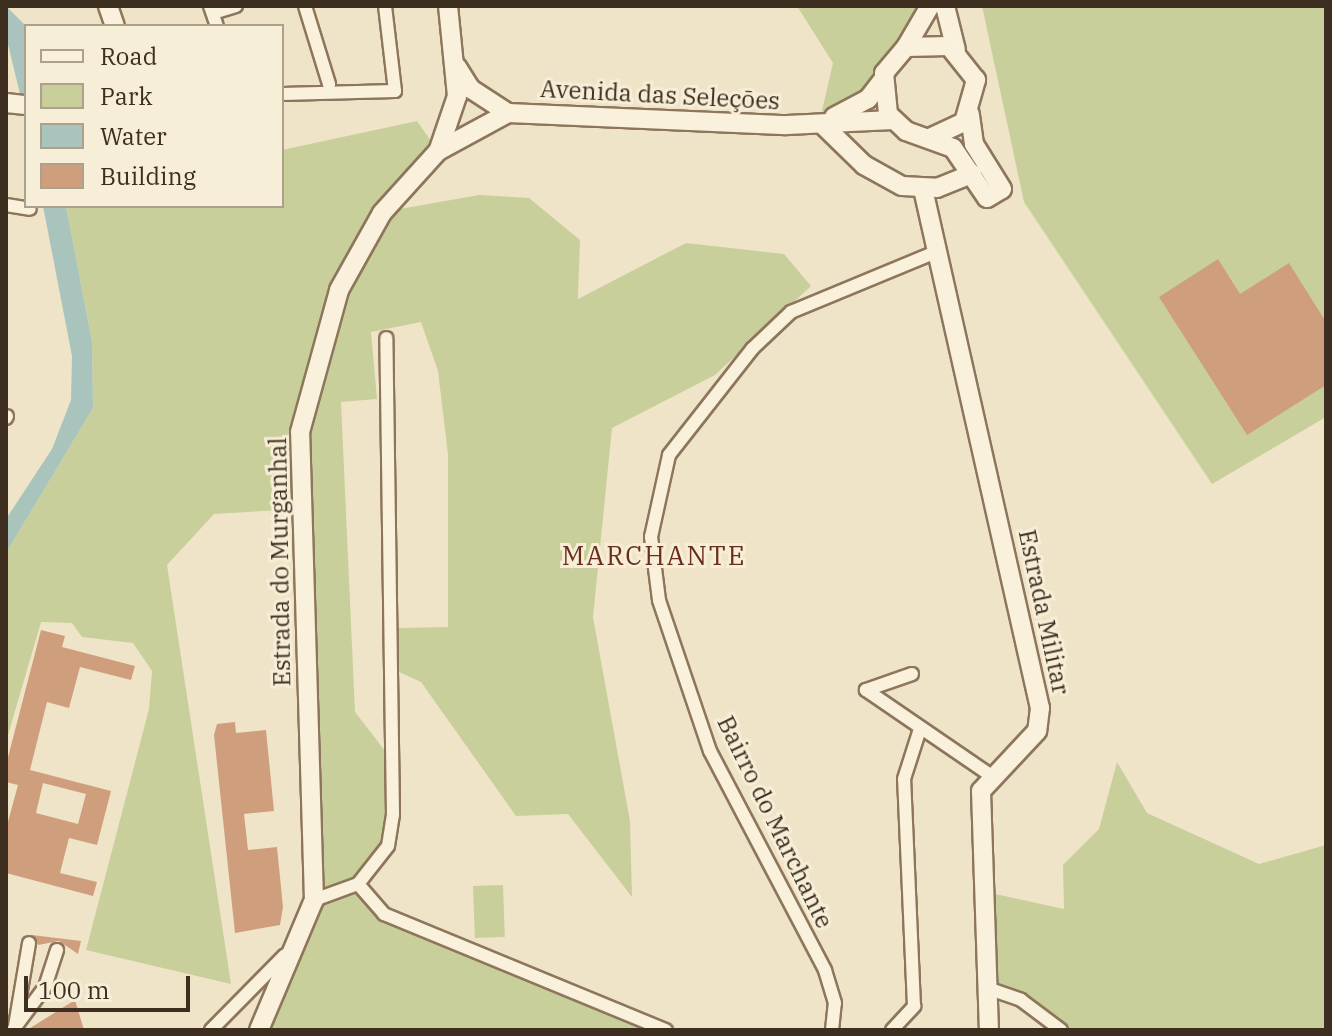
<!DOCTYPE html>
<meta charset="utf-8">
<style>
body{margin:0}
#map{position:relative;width:1332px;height:1036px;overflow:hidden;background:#f0e4c8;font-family:"IBM Plex Serif",serif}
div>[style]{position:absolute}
.green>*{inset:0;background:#c9cf9b;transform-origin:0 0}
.water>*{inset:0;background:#a9c4bc}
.building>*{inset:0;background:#cf9f7d}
.roads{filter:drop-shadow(2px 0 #8d765c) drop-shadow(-2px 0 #8d765c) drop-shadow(0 2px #8d765c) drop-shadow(0 -2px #8d765c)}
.street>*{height:12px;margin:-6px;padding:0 6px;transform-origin:6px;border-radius:6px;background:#faf1dc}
.secondary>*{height:18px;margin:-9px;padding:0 9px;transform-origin:9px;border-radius:9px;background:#faf1dc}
span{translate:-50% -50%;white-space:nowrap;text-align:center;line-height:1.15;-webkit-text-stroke:6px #f7eed8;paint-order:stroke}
.street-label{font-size:24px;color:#3d2e20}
.neighbourhood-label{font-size:26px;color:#6b2e1e;letter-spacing:2px}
.frame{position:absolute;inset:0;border:8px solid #3d2e20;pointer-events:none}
.legend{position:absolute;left:24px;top:24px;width:260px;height:184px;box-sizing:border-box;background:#f7eed8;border:2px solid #ada18e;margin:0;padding:10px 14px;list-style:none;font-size:24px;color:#3d2e20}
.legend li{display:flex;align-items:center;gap:16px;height:40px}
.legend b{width:40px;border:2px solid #ada18e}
.scale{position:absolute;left:24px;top:976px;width:166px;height:36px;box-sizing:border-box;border:4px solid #3d2e20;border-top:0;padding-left:10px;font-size:24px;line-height:28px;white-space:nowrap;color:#3d2e20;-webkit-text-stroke:6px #f7eed8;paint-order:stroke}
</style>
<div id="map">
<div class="green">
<div style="clip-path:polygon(797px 6px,923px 6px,874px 85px,846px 110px,821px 115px,833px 63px)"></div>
<div style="clip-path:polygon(982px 6px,1326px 6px,1326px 417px,1212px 484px,1024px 202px)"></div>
<div style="clip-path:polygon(417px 121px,438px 151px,383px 212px,479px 195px,529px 198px,580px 240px,578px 299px,686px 243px,784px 254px,811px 286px,715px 375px,612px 428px,593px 617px,630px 821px,632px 897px,568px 814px,516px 816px,421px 682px,399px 672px,398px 628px,448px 627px,448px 455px,438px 371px,421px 322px,371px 332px,377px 399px,341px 402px,355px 712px,393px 761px,388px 846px,358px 884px,384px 914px,666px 1030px,259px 1030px,306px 922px,295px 509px,214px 514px,167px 565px,231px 984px,86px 950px,149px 709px,152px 671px,133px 643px,82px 637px,72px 623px,41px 622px,6px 742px,6px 553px,93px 408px,92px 342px,66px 206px,282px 206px,282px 150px)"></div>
<div style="clip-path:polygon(1117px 762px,1147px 813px,1259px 864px,1326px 845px,1326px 1030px,1061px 1030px,1021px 1000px,986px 989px,982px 891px,1064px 909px,1063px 865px,1099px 829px)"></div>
<div style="left:503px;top:885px;width:52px;height:30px;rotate:88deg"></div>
</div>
<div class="water">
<div style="clip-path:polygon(6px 6px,26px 26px,26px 119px,6px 36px)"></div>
<div style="clip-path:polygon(43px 206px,66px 206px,92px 342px,93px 408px,6px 553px,6px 519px,52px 449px,71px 400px,72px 356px)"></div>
</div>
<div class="building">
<div style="clip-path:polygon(1218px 259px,1240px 294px,1289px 263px,1326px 322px,1326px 385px,1247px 435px,1159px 297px)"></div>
<div style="clip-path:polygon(evenodd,41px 630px,65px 636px,62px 647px,135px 666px,131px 680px,80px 667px,69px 708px,47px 702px,30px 770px,111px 791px,97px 845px,69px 838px,60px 873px,97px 882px,93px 896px,6px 873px,6px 829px,18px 785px,6px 782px,6px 765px,41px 630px,43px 783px,86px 794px,78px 824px,36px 813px,43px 783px)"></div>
<div style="clip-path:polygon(235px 722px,236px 733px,266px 730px,274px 811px,244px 814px,248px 850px,277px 847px,283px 907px,280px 925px,235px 933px,214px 735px,217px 724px)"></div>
<div style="clip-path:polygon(32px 935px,81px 941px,78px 954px,59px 941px,38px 945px)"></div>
<div style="clip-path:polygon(75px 1000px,84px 1030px,27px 1030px)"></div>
</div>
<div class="roads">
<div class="street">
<div style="left:210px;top:6px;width:21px;rotate:71deg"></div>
<div style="left:305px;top:6px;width:82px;rotate:72.9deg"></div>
<div style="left:213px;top:13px;width:24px;rotate:-17deg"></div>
<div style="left:282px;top:94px;width:113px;rotate:-1.5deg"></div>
<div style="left:395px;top:91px;width:86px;rotate:-96.7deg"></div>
<div style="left:6px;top:205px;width:24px;rotate:9deg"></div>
<div style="left:6px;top:418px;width:2px;rotate:-63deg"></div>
<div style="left:912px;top:674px;width:49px;rotate:160.8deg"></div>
<div style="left:866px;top:690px;width:154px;rotate:34.4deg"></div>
<div style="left:358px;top:884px;width:40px;rotate:49deg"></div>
<div style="left:384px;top:914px;width:305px;rotate:22.4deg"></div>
<div style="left:314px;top:900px;width:47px;rotate:-20deg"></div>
<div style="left:358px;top:884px;width:48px;rotate:-51.7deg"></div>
<div style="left:388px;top:846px;width:31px;rotate:-81deg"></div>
<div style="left:393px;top:815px;width:477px;rotate:-90.8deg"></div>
<div style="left:987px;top:988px;width:36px;rotate:19deg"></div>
<div style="left:1021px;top:1000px;width:50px;rotate:36.9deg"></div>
<div style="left:15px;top:1026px;width:84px;rotate:-80.4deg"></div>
<div style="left:13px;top:1030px;width:54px;rotate:-53.3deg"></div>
<div style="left:45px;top:987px;width:39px;rotate:-72deg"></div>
<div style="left:211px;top:1030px;width:105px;rotate:-45.4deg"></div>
<div style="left:832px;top:1030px;width:27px;rotate:-84deg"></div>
<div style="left:835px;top:1003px;width:34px;rotate:-107deg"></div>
<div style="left:825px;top:970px;width:247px;rotate:-117.7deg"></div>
<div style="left:710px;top:751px;width:159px;rotate:-108.7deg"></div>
<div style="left:659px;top:600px;width:64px;rotate:-97.2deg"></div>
<div style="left:651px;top:537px;width:84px;rotate:-77.6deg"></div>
<div style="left:669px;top:455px;width:135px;rotate:-51.9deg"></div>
<div style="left:752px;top:349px;width:54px;rotate:-43.5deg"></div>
<div style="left:791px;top:312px;width:157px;rotate:-22.5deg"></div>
<div style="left:892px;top:1030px;width:33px;rotate:-47deg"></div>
<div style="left:914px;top:1006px;width:227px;rotate:-92.5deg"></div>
<div style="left:904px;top:779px;width:49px;rotate:-72.3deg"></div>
</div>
<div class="secondary">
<div style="left:108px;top:6px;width:21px;rotate:71deg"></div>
<div style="left:945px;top:6px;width:45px;rotate:76deg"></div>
<div style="left:906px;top:47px;width:48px;rotate:-59.7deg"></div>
<div style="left:457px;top:67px;width:26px;rotate:58deg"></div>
<div style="left:471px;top:89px;width:44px;rotate:33deg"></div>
<div style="left:6px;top:103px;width:20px;rotate:6deg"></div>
<div style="left:834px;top:117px;width:38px;rotate:-28deg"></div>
<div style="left:868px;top:99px;width:23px;rotate:-52deg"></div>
<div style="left:823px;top:125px;width:57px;rotate:44.3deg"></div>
<div style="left:864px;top:165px;width:43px;rotate:28.9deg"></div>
<div style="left:902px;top:186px;width:35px;rotate:3deg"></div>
<div style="left:937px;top:188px;width:38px;rotate:-22deg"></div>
<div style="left:932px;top:137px;width:35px;rotate:-25deg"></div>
<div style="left:964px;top:122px;width:44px;rotate:-74.1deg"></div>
<div style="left:976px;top:80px;width:43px;rotate:-128.5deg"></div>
<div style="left:949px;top:46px;width:43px;rotate:178.7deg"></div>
<div style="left:906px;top:47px;width:34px;rotate:130deg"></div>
<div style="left:884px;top:73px;width:41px;rotate:84.4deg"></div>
<div style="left:888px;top:114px;width:25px;rotate:43deg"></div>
<div style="left:906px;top:131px;width:50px;rotate:19.9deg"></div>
<div style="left:953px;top:148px;width:60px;rotate:55.8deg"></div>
<div style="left:987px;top:198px;width:17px;rotate:-31deg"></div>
<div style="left:1002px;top:189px;width:53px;rotate:-121.9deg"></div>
<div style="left:974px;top:144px;width:30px;rotate:-98deg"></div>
<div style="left:439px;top:149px;width:56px;rotate:-71.2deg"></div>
<div style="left:457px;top:96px;width:90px;rotate:-95.7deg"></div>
<div style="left:923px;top:189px;width:532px;rotate:77.3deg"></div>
<div style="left:1040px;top:708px;width:23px;rotate:97deg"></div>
<div style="left:1037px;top:731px;width:82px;rotate:133deg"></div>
<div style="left:981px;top:791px;width:239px;rotate:88.1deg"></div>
<div style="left:259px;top:1030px;width:141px;rotate:-67.1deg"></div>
<div style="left:314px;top:900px;width:468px;rotate:-91.7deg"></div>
<div style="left:300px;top:432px;width:147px;rotate:-74.6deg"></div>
<div style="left:339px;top:290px;width:88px;rotate:-60.8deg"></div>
<div style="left:382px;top:213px;width:84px;rotate:-47.9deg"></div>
<div style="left:438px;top:151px;width:80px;rotate:-28.5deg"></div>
<div style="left:508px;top:113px;width:279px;rotate:2.5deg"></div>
<div style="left:787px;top:125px;width:106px;rotate:-2.7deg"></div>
</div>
</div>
<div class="street-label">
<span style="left:660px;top:95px;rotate:3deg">Avenida das Seleções</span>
<span style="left:280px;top:562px;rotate:-91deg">Estrada do Murganhal</span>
<span style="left:1044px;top:612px;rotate:78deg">Estrada Militar</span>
<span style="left:775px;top:822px;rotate:64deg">Bairro do Marchante</span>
</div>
<div class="neighbourhood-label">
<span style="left:654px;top:556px">MARCHANTE</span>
</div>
<div class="frame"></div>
<ul class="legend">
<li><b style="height:10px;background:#faf1dc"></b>Road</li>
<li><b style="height:22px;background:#c9cf9b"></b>Park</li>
<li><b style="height:22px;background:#a9c4bc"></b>Water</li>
<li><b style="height:22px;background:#cf9f7d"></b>Building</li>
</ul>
<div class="scale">100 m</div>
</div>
